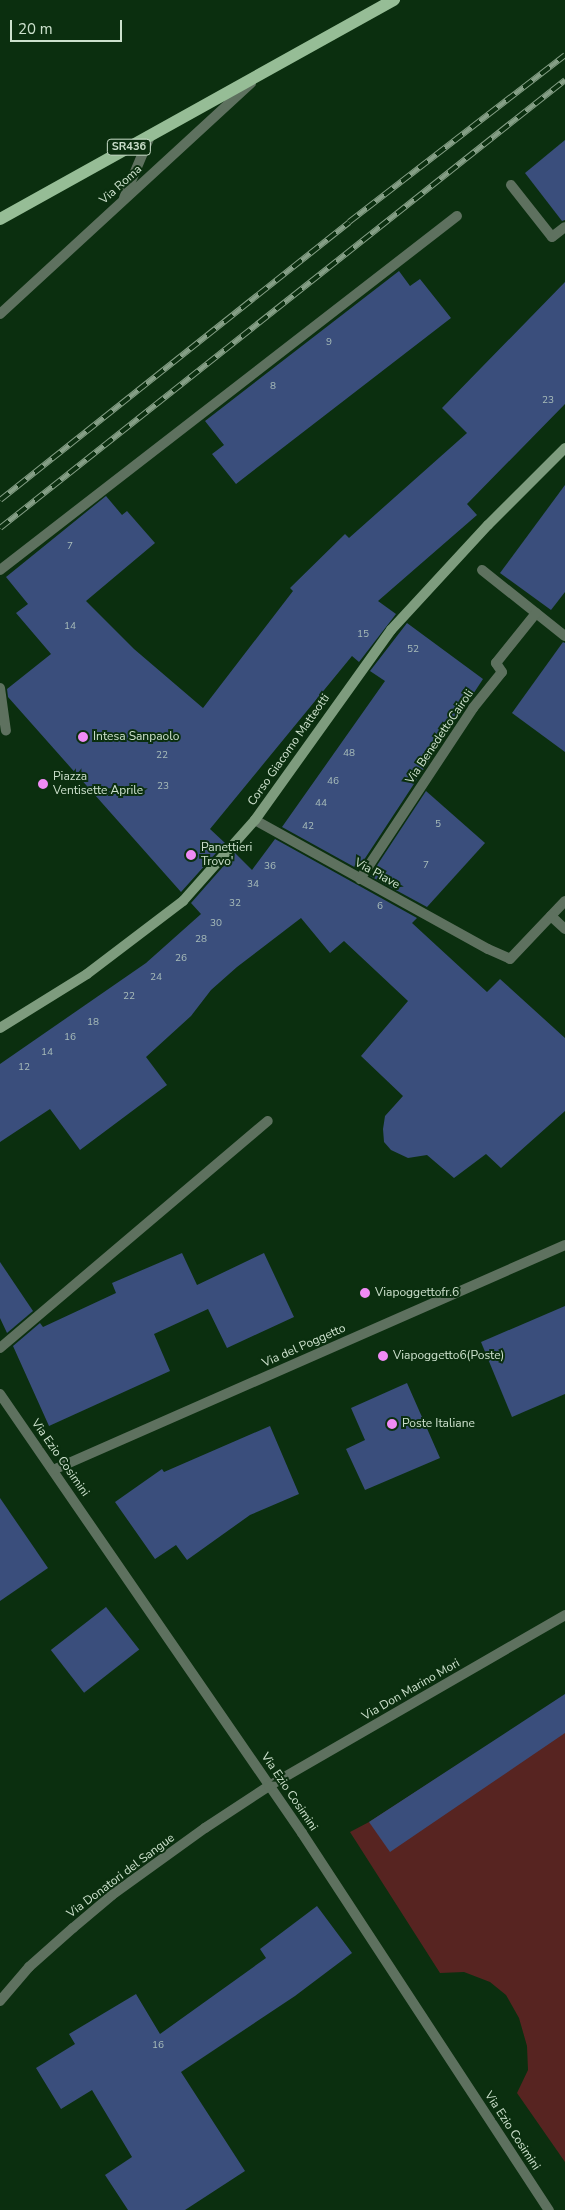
<!DOCTYPE html>
<style>
body{margin:0}
#map{position:relative;width:565px;height:2210px;overflow:hidden;background:#0b2f0f;font-family:"Nunito Sans",sans-serif}
div>[style]{position:absolute}
.green>*{inset:0;background:#572421}
.building>*{inset:0;background:#3a4e7c;transform-origin:0 0}
.lane>*{height:10px;margin:-5px;padding:0 5px;transform-origin:5px;border-radius:5px;background:#5e715f}
.street>*{height:10px;margin:-5px;padding:0 5px;transform-origin:5px;border-radius:5px;background:#5e715f}
.secondary>*{height:10px;margin:-5px;padding:0 5px;transform-origin:5px;border-radius:5px;background:#7e9c7e}
.primary>*{height:12px;margin:-6px;padding:0 6px;transform-origin:6px;border-radius:6px;background:#96bd96}
.rail>*{height:5.5px;margin-top:-2.75px;transform-origin:0;background:repeating-linear-gradient(90deg,#0b2f0f 0 11px,#859f86 0 22px);box-sizing:border-box;border-block:1px solid #859f86}
.dots>*{width:14px;height:14px;translate:-50% -50%;box-sizing:border-box;border:2px solid #0b2f0f;border-radius:50%}
span{translate:-50% -50%;white-space:nowrap;text-align:center;line-height:1.15;-webkit-text-stroke:4px #0b2f0f;paint-order:stroke}
.number-label{font-size:10px;color:#a8bcb9}
.number-label span{-webkit-text-stroke-width:0}
.shield-label span{padding:1px 4px;background:#0b2f0f;border:1px solid;border-radius:4px;-webkit-text-stroke-width:0}
.shield-label{font-size:11px;color:#cde1cd;font-weight:700}
.street-label{font-size:12px;color:#cde1cd}
.poi-label{font-size:12px;color:#cde1cd}
.left{translate:0 -50%;text-align:left}
.scale{position:absolute;left:10px;top:20px;width:112px;height:22px;box-sizing:border-box;border:2px solid #cde1cd;border-top:0;padding-left:6px;font-size:15px;line-height:18px;white-space:nowrap;color:#cde1cd;-webkit-text-stroke:4px #0b2f0f;paint-order:stroke}
</style>
<div id="map">
<div class="green">
<div style="clip-path:polygon(565px 1695px,565px 2162px,517px 2093px,528px 2070px,527px 2046px,519px 2018px,506px 1995px,490px 1982px,464px 1972px,440px 1973px,350px 1832px,369px 1822px)"></div>
</div>
<div class="building">
<div style="clip-path:polygon(565px 140px,565px 220px,562px 221px,525px 173px)"></div>
<div style="clip-path:polygon(399px 271px,410px 286px,420px 279px,451px 318px,236px 484px,212px 454px,224px 445px,205px 421px)"></div>
<div style="clip-path:polygon(565px 282px,565px 404px,467px 504px,477px 515px,378px 601px,396px 614px,359px 662px,352px 656px,210px 829px,225px 843px,181px 892px,8px 697px,7px 689px,51px 654px,16px 613px,28px 604px,6px 577px,106px 496px,122px 515px,127px 511px,155px 543px,86px 601px,134px 649px,203px 708px,293px 591px,290px 588px,345px 534px,349px 538px,467px 433px,442px 408px)"></div>
<div style="clip-path:polygon(565px 485px,565px 592px,551px 610px,500px 573px)"></div>
<div style="clip-path:polygon(407px 623px,483px 679px,358px 869px,282px 827px,385px 681px,370px 671px)"></div>
<div style="clip-path:polygon(563px 642px,565px 643px,565px 752px,512px 713px)"></div>
<div style="clip-path:polygon(426px 791px,485px 843px,427px 907px,370px 876px)"></div>
<div style="clip-path:polygon(275px 839px,417px 918px,412px 923px,487px 992px,500px 979px,565px 1038px,565px 1111px,501px 1168px,486px 1154px,454px 1178px,427px 1155px,408px 1158px,391px 1150px,384px 1142px,383px 1129px,385px 1116px,403px 1096px,361px 1056px,408px 1001px,344px 941px,330px 953px,301px 918px,237px 967px,211px 990px,191px 1016px,146px 1057px,167px 1085px,80px 1150px,50px 1109px,0 1142px,0 1064px,146px 963px,201px 914px,191px 903px,235px 853px,252px 870px)"></div>
<div style="clip-path:polygon(182px 1253px,197px 1285px,264px 1253px,294px 1317px,227px 1348px,208px 1309px,154px 1334px,170px 1371px,49px 1426px,13px 1346px,40px 1323px,43px 1327px,116px 1293px,112px 1283px)"></div>
<div style="clip-path:polygon(0 1262px,33px 1311px,7px 1333px,0 1318px)"></div>
<div style="clip-path:polygon(565px 1306px,565px 1394px,512px 1417px,481px 1342px)"></div>
<div style="clip-path:polygon(407px 1383px,440px 1458px,365px 1490px,346px 1449px,365px 1440px,351px 1408px)"></div>
<div style="clip-path:polygon(270px 1426px,299px 1494px,250px 1515px,187px 1560px,176px 1545px,155px 1559px,115px 1502px,162px 1469px,164px 1472px)"></div>
<div style="clip-path:polygon(0 1498px,48px 1568px,0 1601px)"></div>
<div style="left:106px;top:1607px;width:54px;height:70px;rotate:52deg"></div>
<div style="clip-path:polygon(565px 1694px,565px 1733px,390px 1852px,369px 1822px)"></div>
<div style="clip-path:polygon(317px 1906px,352px 1953px,295px 1996px,181px 2072px,245px 2171px,185px 2210px,128px 2210px,105px 2175px,132px 2157px,92px 2090px,61px 2109px,36px 2068px,75px 2044px,69px 2034px,136px 1994px,160px 2034px,266px 1958px,260px 1949px)"></div>
</div>
<div class="lane">
<div style="left:511px;top:185px;width:66px;rotate:51.7deg"></div>
<div style="left:552px;top:237px;width:16px;rotate:-38deg"></div>
<div style="left:0;top:570px;width:578px;rotate:-37.76deg"></div>
<div style="left:0;top:688px;width:43px;rotate:82.1deg"></div>
<div style="left:0;top:1348px;width:351px;rotate:-40.3deg"></div>
</div>
<div class="street">
<div style="left:124px;top:198px;width:67px;rotate:-67.2deg"></div>
<div style="left:0;top:314px;width:341px;rotate:-42.6deg"></div>
<div style="left:482px;top:570px;width:106px;rotate:38.5deg"></div>
<div style="left:255px;top:820px;width:266px;rotate:29deg"></div>
<div style="left:488px;top:949px;width:24px;rotate:24deg"></div>
<div style="left:510px;top:959px;width:80px;rotate:-46.5deg"></div>
<div style="left:360px;top:879px;width:205px;rotate:-56.5deg"></div>
<div style="left:473px;top:708px;width:46px;rotate:-51.1deg"></div>
<div style="left:502px;top:672px;width:11px;rotate:-124deg"></div>
<div style="left:496px;top:663px;width:64px;rotate:-51.3deg"></div>
<div style="left:551px;top:916px;width:19px;rotate:43deg"></div>
<div style="left:0;top:1394px;width:533px;rotate:55.47deg"></div>
<div style="left:302px;top:1833px;width:451px;rotate:56.8deg"></div>
<div style="left:53px;top:1470px;width:559px;rotate:-23.72deg"></div>
<div style="left:0;top:2001px;width:45px;rotate:-49.5deg"></div>
<div style="left:29px;top:1967px;width:59px;rotate:-41.6deg"></div>
<div style="left:73px;top:1928px;width:51px;rotate:-40.2deg"></div>
<div style="left:112px;top:1895px;width:115px;rotate:-35.8deg"></div>
<div style="left:205px;top:1828px;width:77px;rotate:-33.3deg"></div>
<div style="left:269px;top:1786px;width:342px;rotate:-30deg"></div>
</div>
<div class="secondary">
<div style="left:0;top:1028px;width:102px;rotate:-31.8deg"></div>
<div style="left:87px;top:974px;width:121px;rotate:-37.2deg"></div>
<div style="left:183px;top:901px;width:108px;rotate:-48.4deg"></div>
<div style="left:255px;top:820px;width:234px;rotate:-54.4deg"></div>
<div style="left:391px;top:630px;width:143px;rotate:-47.3deg"></div>
<div style="left:488px;top:525px;width:109px;rotate:-45deg"></div>
</div>
<div class="primary">
<div style="left:0;top:219px;width:451px;rotate:-29.1deg"></div>
</div>
<div class="rail">
<div style="left:0;top:500px;width:446px;rotate:-38.5deg"></div>
<div style="left:349px;top:222px;width:273px;rotate:-37.7deg"></div>
<div style="left:0;top:528px;width:721px;rotate:-38.41deg"></div>
</div>
<div class="dots">
<div style="left:83px;top:737px;background:#f08bf5"></div>
<div style="left:43px;top:784px;background:#f08bf5"></div>
<div style="left:191px;top:855px;background:#f08bf5"></div>
<div style="left:365px;top:1293px;background:#f08bf5"></div>
<div style="left:383px;top:1356px;background:#f08bf5"></div>
<div style="left:392px;top:1424px;background:#f08bf5"></div>
</div>
<div class="number-label">
<span style="left:329px;top:343px">9</span>
<span style="left:273px;top:387px">8</span>
<span style="left:548px;top:401px">23</span>
<span style="left:70px;top:547px">7</span>
<span style="left:70px;top:627px">14</span>
<span style="left:363px;top:635px">15</span>
<span style="left:413px;top:650px">52</span>
<span style="left:349px;top:754px">48</span>
<span style="left:162px;top:756px">22</span>
<span style="left:333px;top:782px">46</span>
<span style="left:163px;top:787px">23</span>
<span style="left:321px;top:804px">44</span>
<span style="left:438px;top:825px">5</span>
<span style="left:308px;top:827px">42</span>
<span style="left:426px;top:866px">7</span>
<span style="left:270px;top:867px">36</span>
<span style="left:253px;top:885px">34</span>
<span style="left:235px;top:904px">32</span>
<span style="left:380px;top:907px">6</span>
<span style="left:216px;top:924px">30</span>
<span style="left:201px;top:940px">28</span>
<span style="left:181px;top:959px">26</span>
<span style="left:156px;top:978px">24</span>
<span style="left:129px;top:997px">22</span>
<span style="left:93px;top:1023px">18</span>
<span style="left:70px;top:1038px">16</span>
<span style="left:47px;top:1053px">14</span>
<span style="left:24px;top:1068px">12</span>
<span style="left:158px;top:2046px">16</span>
</div>
<div class="shield-label">
<span style="left:129px;top:147px">SR436</span>
</div>
<div class="street-label">
<span style="left:121px;top:185px;rotate:-42deg">Via Roma</span>
<span style="left:440px;top:737px;rotate:-56deg">Via BenedettoCairoli</span>
<span style="left:289px;top:750px;rotate:-55deg">Corso Giacomo Matteotti</span>
<span style="left:377px;top:874px;rotate:29deg">Via Piave</span>
<span style="left:304px;top:1346px;rotate:-24deg">Via del Poggetto</span>
<span style="left:60px;top:1458px;rotate:55deg">Via Ezio Cosimini</span>
<span style="left:411px;top:1690px;rotate:-30deg">Via Don Marino Mori</span>
<span style="left:289px;top:1792px;rotate:56deg">Via Ezio Cosimini</span>
<span style="left:121px;top:1876px;rotate:-37deg">Via Donatori del Sangue</span>
<span style="left:512px;top:2131px;rotate:57deg">Via Ezio Cosimini</span>
</div>
<div class="poi-label">
<span class="left" style="left:93px;top:737px">Intesa Sanpaolo</span>
<span class="left" style="left:53px;top:784px">Piazza<br>Ventisette Aprile</span>
<span class="left" style="left:201px;top:855px">Panettieri<br>Trovo'</span>
<span class="left" style="left:375px;top:1293px">Viapoggettofr.6</span>
<span class="left" style="left:393px;top:1356px">Viapoggetto6(Poste)</span>
<span class="left" style="left:402px;top:1424px">Poste Italiane</span>
</div>
<div class="scale">20 m</div>
</div>
